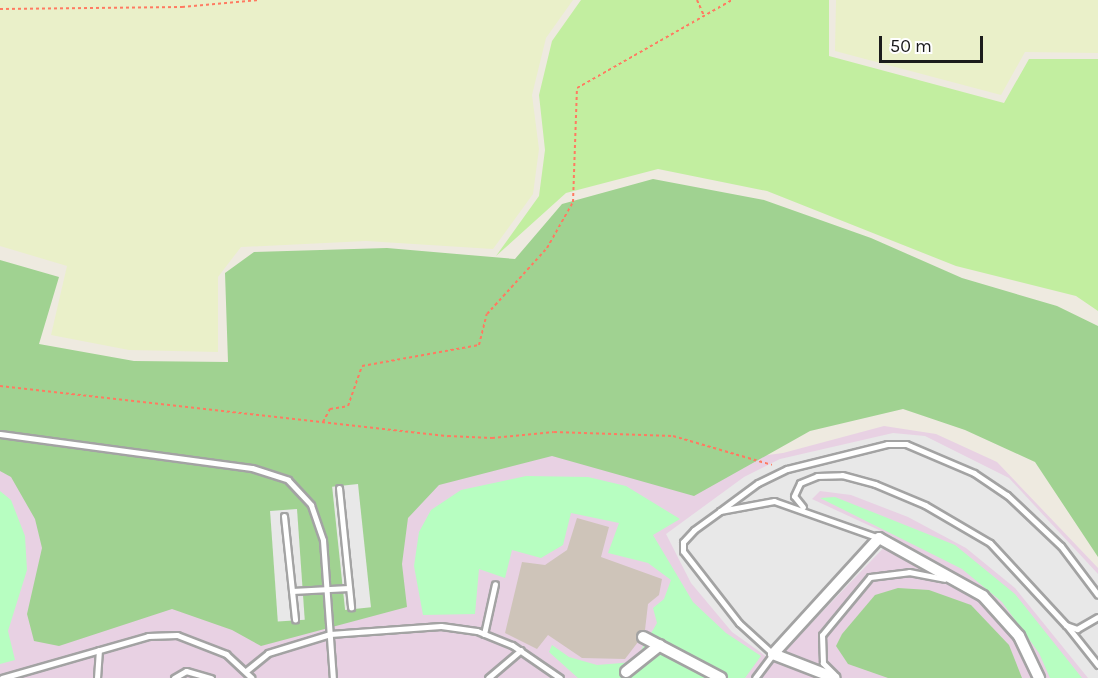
<!DOCTYPE html>
<style>
body{margin:0}
#map{position:relative;width:1098px;height:678px;overflow:hidden;background:#eeeae0;font-family:Karla,sans-serif}
div>[style]{position:absolute}
.industrial>*{inset:0;background:#e8d1e3}
.farmland>*{inset:0;background:#eaf0c9}
.grass>*{inset:0;background:#c2eea0}
.forest>*{inset:0;background:#a0d291}
.park>*{inset:0;background:#b7fec1}
.parking>*{inset:0;background:#e8e8e8;transform-origin:0 0}
.building>*{inset:0;background:#cec4b9}
.path>*{height:2px;margin-top:-1px;transform-origin:0;background:repeating-linear-gradient(90deg,#ff7a61 0 3px,transparent 0 6px)}
.roads{filter:drop-shadow(2px 0 #a3a3a3) drop-shadow(-2px 0 #a3a3a3) drop-shadow(0 2px #a3a3a3) drop-shadow(0 -2px #a3a3a3)}
.lane>*{height:5px;margin:-2.5px;padding:0 2.5px;transform-origin:2.5px;border-radius:2.5px;background:#fff}
.street>*{height:10px;margin:-5px;padding:0 5px;transform-origin:5px;border-radius:5px;background:#fff}
span{translate:-50% -50%;white-space:nowrap;text-align:center;line-height:1.15;-webkit-text-stroke:4.5px #fff;paint-order:stroke}
.scale{position:absolute;left:879px;top:36px;width:104px;height:27px;box-sizing:border-box;border:3px solid #1c1c1c;border-top:0;padding-left:8px;font-size:18px;line-height:21px;white-space:nowrap;color:#1c1c1c;-webkit-text-stroke:4px #fff;paint-order:stroke}
</style>
<div id="map">
<div class="industrial">
<div style="clip-path:polygon(0 396px,728px 460px,783px 453px,884px 426px,936px 434px,997px 462px,1098px 568px,1098px 678px,0 678px)"></div>
</div>
<div class="farmland">
<div style="clip-path:polygon(0 0,573px 0,546px 38px,532px 95px,539px 149px,533px 194px,493px 249px,366px 241px,241px 247px,218px 277px,218px 352px,129px 350px,51px 335px,67px 266px,0 246px)"></div>
<div style="clip-path:polygon(836px 0,1098px 0,1098px 53px,1025px 52px,1001px 95px,835px 51px)"></div>
</div>
<div class="grass">
<div style="clip-path:polygon(581px 0,829px 0,829px 56px,1004px 103px,1029px 59px,1098px 59px,1098px 311px,1076px 296px,956px 266px,767px 191px,658px 169px,566px 193px,496px 256px,539px 196px,545px 150px,539px 95px,552px 41px)"></div>
</div>
<div class="forest">
<div style="clip-path:polygon(653px 179px,764px 200px,871px 238px,962px 278px,1057px 306px,1098px 326px,1098px 557px,1035px 462px,965px 430px,903px 409px,810px 431px,694px 496px,552px 456px,439px 485px,408px 518px,402px 564px,407px 607px,261px 646px,232px 630px,172px 609px,59px 646px,34px 641px,27px 614px,42px 548px,35px 519px,11px 477px,0 471px,0 260px,59px 277px,39px 344px,134px 361px,228px 362px,225px 273px,254px 252px,387px 248px,515px 259px,562px 204px)"></div>
<div style="clip-path:polygon(898px 588px,929px 590px,971px 605px,1009px 645px,1022px 678px,888px 678px,848px 664px,836px 646px,842px 634px,875px 595px)"></div>
</div>
<div class="park">
<div style="clip-path:polygon(526px 476px,588px 477px,626px 486px,680px 519px,653px 535px,693px 602px,726px 633px,761px 656px,745px 678px,578px 678px,549px 652px,552px 645px,569px 657px,597px 665px,634px 662px,657px 623px,653px 608px,664px 599px,671px 580px,648px 563px,608px 553px,619px 523px,571px 513px,563px 545px,541px 558px,512px 550px,505px 578px,479px 569px,475px 614px,423px 615px,414px 566px,419px 532px,431px 510px,461px 490px)"></div>
<div style="clip-path:polygon(0 491px,11px 500px,25px 536px,27px 570px,8px 631px,15px 660px,0 664px)"></div>
<div style="clip-path:polygon(835px 497px,955px 545px,1015px 594px,1082px 678px,1050px 678px,1039px 653px,1002px 602px,962px 569px,820px 498px)"></div>
</div>
<div class="parking">
<div style="clip-path:polygon(893px 433px,925px 436px,1009px 478px,1098px 574px,1098px 678px,1088px 678px,1015px 588px,966px 548px,908px 517px,851px 495px,820px 491px,812px 499px,894px 537px,774px 662px,732px 632px,691px 583px,666px 534px,744px 477px,780px 459px)"></div>
<div style="left:358px;top:484px;width:124px;height:26px;rotate:84deg"></div>
<div style="left:297px;top:509px;width:111px;height:27px;rotate:86deg"></div>
</div>
<div class="building">
<div style="clip-path:polygon(577px 518px,609px 527px,601px 557px,662px 579px,659px 595px,648px 604px,645px 630px,637px 633px,638px 642px,625px 659px,582px 658px,548px 635px,537px 649px,505px 633px,522px 562px,545px 565px,567px 550px)"></div>
</div>
<div class="path">
<div style="left:697px;top:0;width:17px;rotate:66deg"></div>
<div style="left:0;top:9px;width:182px;rotate:-0.6deg"></div>
<div style="left:182px;top:7px;width:77px;rotate:-5.2deg"></div>
<div style="left:0;top:386px;width:451px;rotate:6.4deg"></div>
<div style="left:448px;top:436px;width:44px;rotate:2.6deg"></div>
<div style="left:492px;top:438px;width:62px;rotate:-5.5deg"></div>
<div style="left:554px;top:432px;width:119px;rotate:1.9deg"></div>
<div style="left:673px;top:436px;width:103px;rotate:16.3deg"></div>
<div style="left:323px;top:422px;width:15px;rotate:-62deg"></div>
<div style="left:330px;top:409px;width:18px;rotate:-9deg"></div>
<div style="left:348px;top:406px;width:42px;rotate:-70.7deg"></div>
<div style="left:362px;top:366px;width:119px;rotate:-10.2deg"></div>
<div style="left:479px;top:345px;width:32px;rotate:-76deg"></div>
<div style="left:487px;top:314px;width:89px;rotate:-47.7deg"></div>
<div style="left:547px;top:248px;width:53px;rotate:-60.5deg"></div>
<div style="left:573px;top:202px;width:114px;rotate:-88deg"></div>
<div style="left:577px;top:88px;width:178px;rotate:-29.6deg"></div>
</div>
<div class="roads">
<div class="lane">
<div style="left:0;top:434px;width:254px;rotate:7.7deg"></div>
<div style="left:252px;top:468px;width:38px;rotate:18deg"></div>
<div style="left:288px;top:480px;width:34px;rotate:47deg"></div>
<div style="left:311px;top:505px;width:37px;rotate:71deg"></div>
<div style="left:323px;top:540px;width:138px;rotate:85.9deg"></div>
<div style="left:339px;top:488px;width:120px;rotate:84.2deg"></div>
<div style="left:803px;top:507px;width:14px;rotate:-129deg"></div>
<div style="left:794px;top:496px;width:14px;rotate:-65deg"></div>
<div style="left:800px;top:483px;width:18px;rotate:-22deg"></div>
<div style="left:817px;top:476px;width:25px;rotate:-2deg"></div>
<div style="left:842px;top:475px;width:34px;rotate:15deg"></div>
<div style="left:875px;top:484px;width:54px;rotate:22.8deg"></div>
<div style="left:925px;top:505px;width:75px;rotate:30.3deg"></div>
<div style="left:990px;top:543px;width:112px;rotate:47.2deg"></div>
<div style="left:1066px;top:625px;width:12px;rotate:20deg"></div>
<div style="left:1077px;top:629px;width:24px;rotate:-30deg"></div>
<div style="left:720px;top:511px;width:47px;rotate:-36.4deg"></div>
<div style="left:758px;top:483px;width:32px;rotate:-26deg"></div>
<div style="left:787px;top:469px;width:103px;rotate:-14deg"></div>
<div style="left:887px;top:444px;width:19px"></div>
<div style="left:906px;top:444px;width:74px;rotate:23.1deg"></div>
<div style="left:974px;top:473px;width:40px;rotate:34deg"></div>
<div style="left:1007px;top:495px;width:74px;rotate:43.4deg"></div>
<div style="left:1061px;top:546px;width:61px;rotate:52.9deg"></div>
<div style="left:284px;top:516px;width:104px;rotate:83.9deg"></div>
<div style="left:292px;top:591px;width:57px;rotate:-3deg"></div>
<div style="left:1067px;top:626px;width:50px;rotate:51.5deg"></div>
<div style="left:484px;top:634px;width:51px;rotate:-77.6deg"></div>
<div style="left:246px;top:671px;width:28px;rotate:-39deg"></div>
<div style="left:268px;top:653px;width:65px;rotate:-17deg"></div>
<div style="left:330px;top:634px;width:111px;rotate:-4.1deg"></div>
<div style="left:441px;top:626px;width:36px;rotate:8deg"></div>
<div style="left:477px;top:631px;width:38px;rotate:22deg"></div>
<div style="left:512px;top:645px;width:58px;rotate:34.5deg"></div>
<div style="left:834px;top:674px;width:16px;rotate:-135deg"></div>
<div style="left:823px;top:663px;width:28px;rotate:-92deg"></div>
<div style="left:822px;top:635px;width:75px;rotate:-50.4deg"></div>
<div style="left:870px;top:577px;width:39px;rotate:-7deg"></div>
<div style="left:909px;top:572px;width:36px;rotate:11deg"></div>
<div style="left:2px;top:678px;width:152px;rotate:-16deg"></div>
<div style="left:148px;top:636px;width:29px;rotate:-2deg"></div>
<div style="left:177px;top:635px;width:53px;rotate:21.2deg"></div>
<div style="left:226px;top:654px;width:35px;rotate:43deg"></div>
<div style="left:97px;top:678px;width:28px;rotate:-86deg"></div>
<div style="left:174px;top:678px;width:14px;rotate:-30deg"></div>
<div style="left:186px;top:671px;width:26px;rotate:16deg"></div>
<div style="left:488px;top:678px;width:43px;rotate:-40.3deg"></div>
<div style="left:755px;top:678px;width:30px;rotate:-53deg"></div>
<div style="left:773px;top:654px;width:46px;rotate:-137.6deg"></div>
<div style="left:739px;top:623px;width:91px;rotate:-127.9deg"></div>
<div style="left:683px;top:551px;width:9px;rotate:-90deg"></div>
<div style="left:683px;top:542px;width:16px;rotate:-47deg"></div>
<div style="left:694px;top:530px;width:32px;rotate:-36deg"></div>
<div style="left:720px;top:511px;width:55px;rotate:-10.5deg"></div>
<div style="left:774px;top:501px;width:111px;rotate:19.4deg"></div>
</div>
<div class="street">
<div style="left:643px;top:637px;width:88px;rotate:27.7deg"></div>
<div style="left:773px;top:654px;width:157px;rotate:-47.6deg"></div>
<div style="left:879px;top:538px;width:119px;rotate:29.1deg"></div>
<div style="left:983px;top:596px;width:54px;rotate:48deg"></div>
<div style="left:1019px;top:636px;width:47px;rotate:64.5deg"></div>
<div style="left:773px;top:654px;width:66px;rotate:21.2deg"></div>
<div style="left:626px;top:672px;width:43px;rotate:-38.5deg"></div>
</div>
</div>
<div class="scale">50 m</div>
</div>
